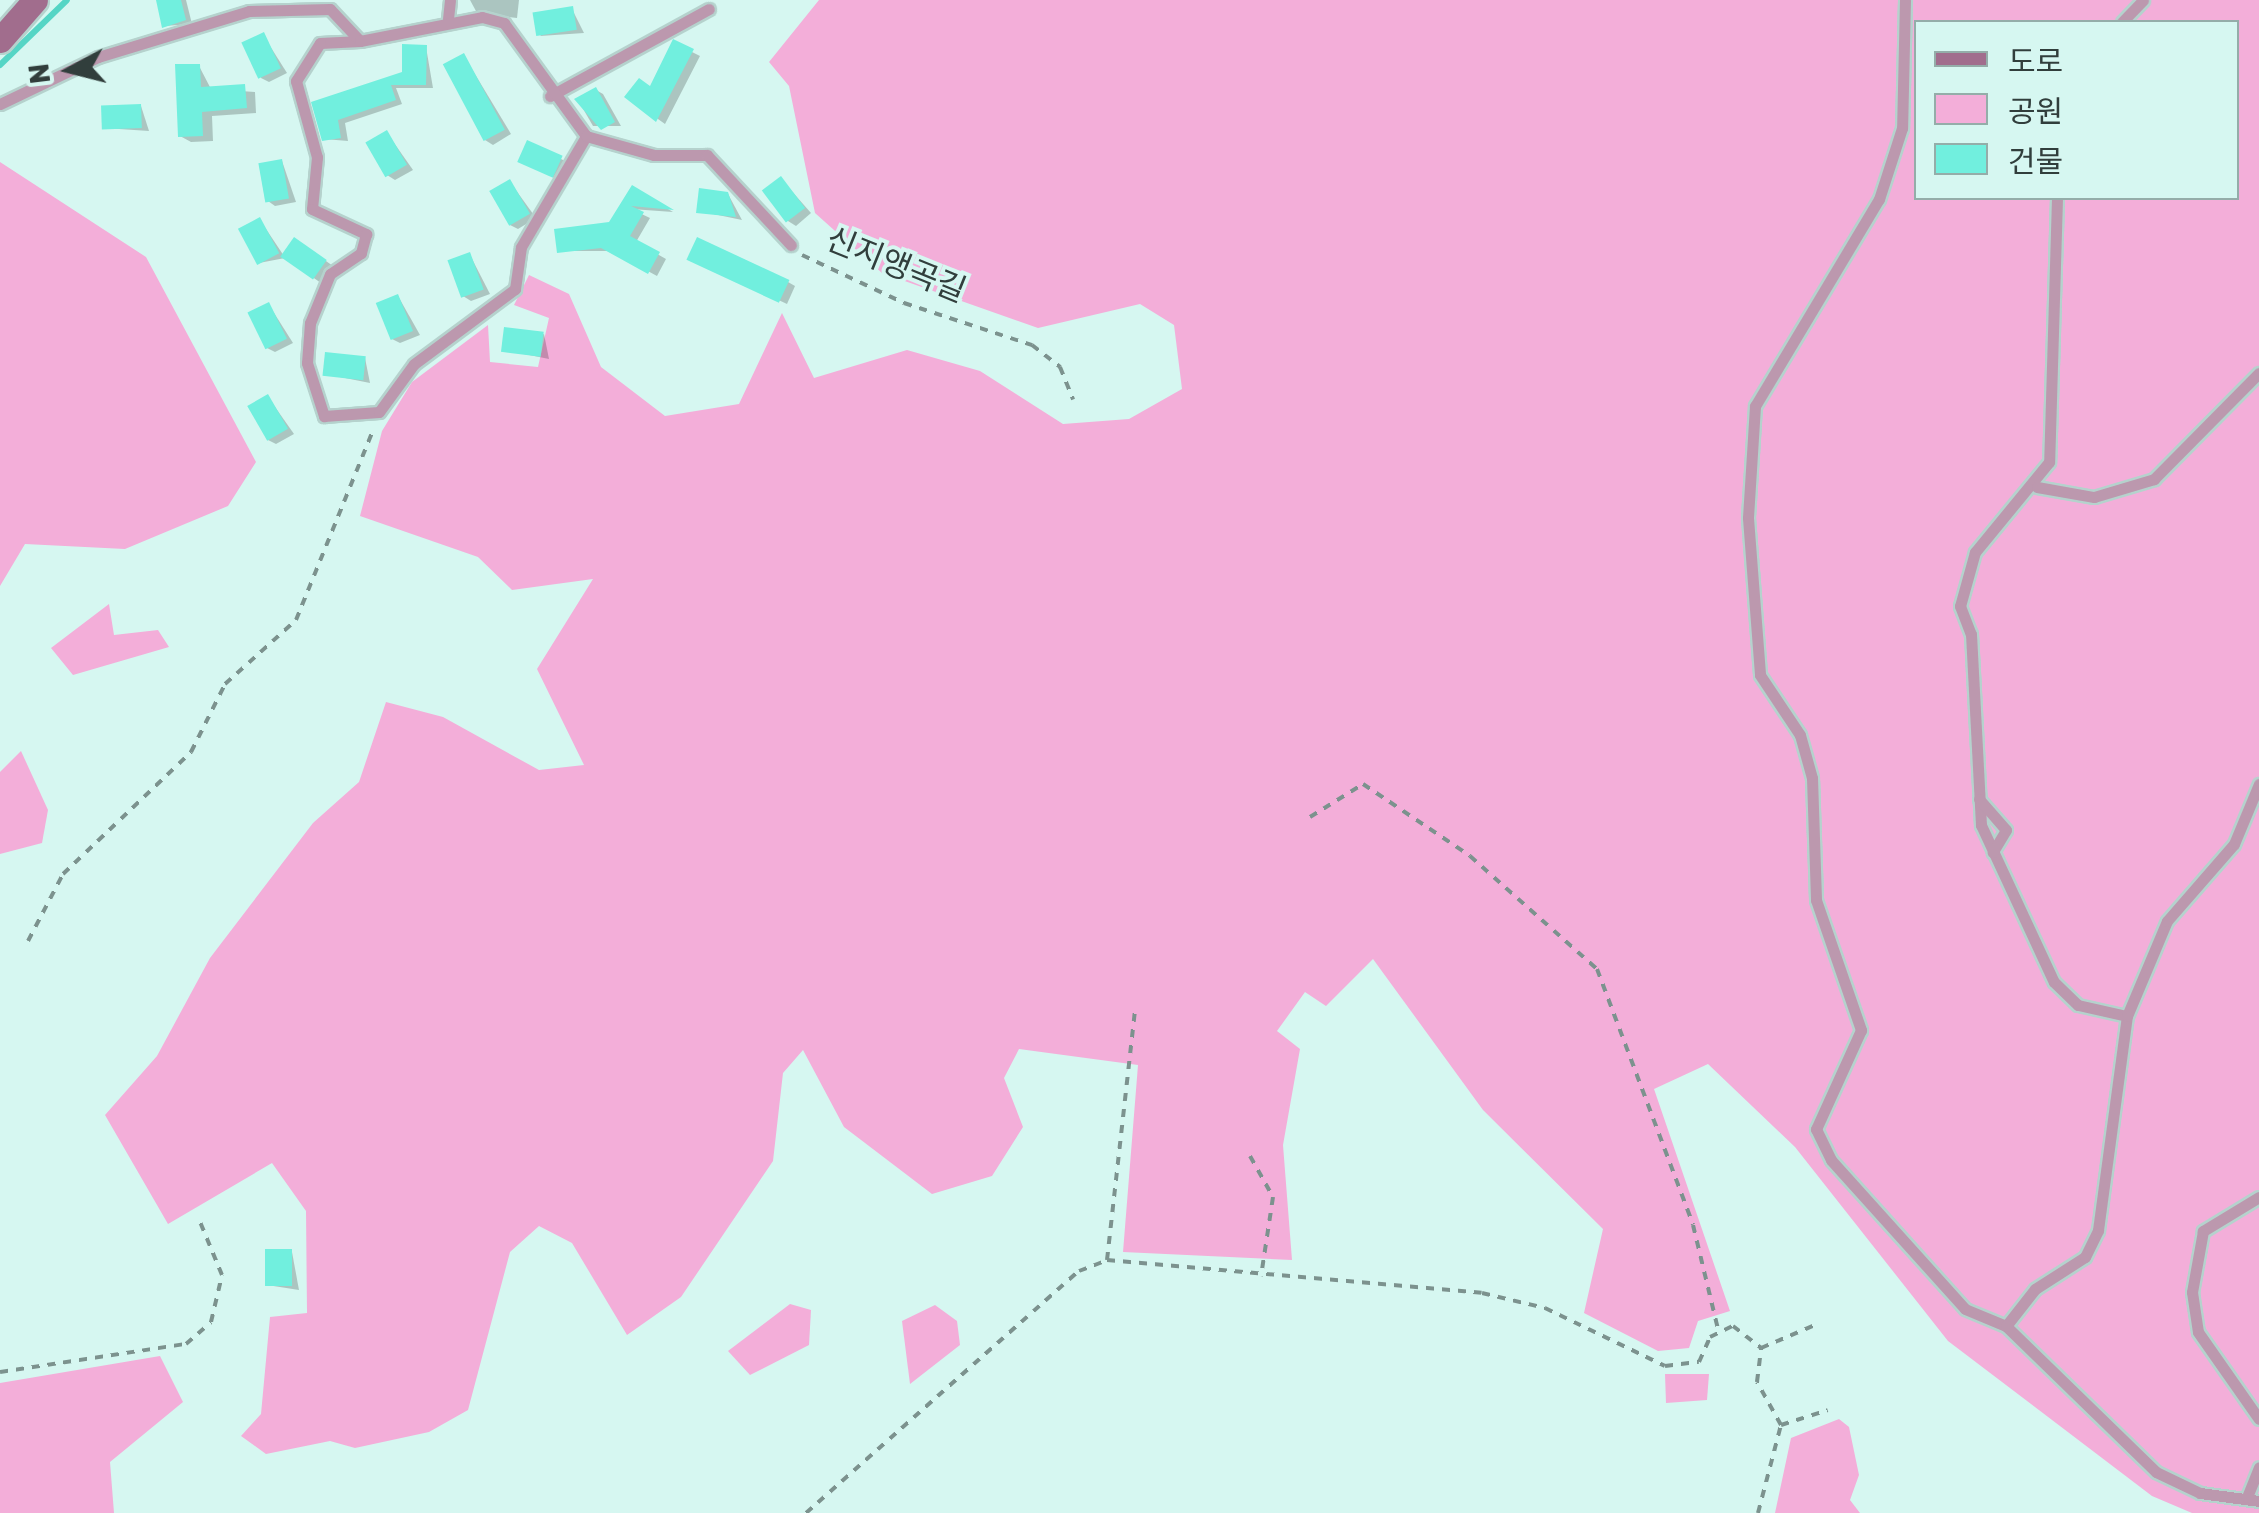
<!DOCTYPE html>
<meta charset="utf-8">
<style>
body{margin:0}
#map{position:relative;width:2259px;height:1513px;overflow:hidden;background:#d6f7f1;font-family:Rubik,"Noto Sans KR",sans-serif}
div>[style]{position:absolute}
.green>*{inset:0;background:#f3aed9}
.shadow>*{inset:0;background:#0003}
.stream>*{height:6px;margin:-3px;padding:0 3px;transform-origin:3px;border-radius:3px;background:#55d5c5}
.building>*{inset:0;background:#71efde;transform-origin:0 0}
.path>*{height:4px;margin-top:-2px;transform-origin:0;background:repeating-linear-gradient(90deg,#7c928e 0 8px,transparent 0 16px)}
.roads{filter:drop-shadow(2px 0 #b5d2cd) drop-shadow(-2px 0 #b5d2cd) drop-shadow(0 2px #b5d2cd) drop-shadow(0 -2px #b5d2cd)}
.lane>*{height:11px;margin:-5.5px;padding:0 5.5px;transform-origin:5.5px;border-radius:5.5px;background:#bc98ae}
.secondary>*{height:25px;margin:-12.5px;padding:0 12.5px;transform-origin:12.5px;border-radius:12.5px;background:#a16d8d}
span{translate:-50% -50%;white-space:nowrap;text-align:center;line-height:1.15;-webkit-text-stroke:8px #d6f7f1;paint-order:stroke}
.street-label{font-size:32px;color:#313e3c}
.legend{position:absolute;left:1914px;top:20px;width:325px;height:180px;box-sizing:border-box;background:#d6f7f1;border:2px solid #94ada9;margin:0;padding:12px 18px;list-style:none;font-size:30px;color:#313e3c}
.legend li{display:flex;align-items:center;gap:20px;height:50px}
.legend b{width:50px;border:2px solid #94ada9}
.north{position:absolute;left:20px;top:20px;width:100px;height:100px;-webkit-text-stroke:8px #d6f7f1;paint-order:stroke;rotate:263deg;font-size:28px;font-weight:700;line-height:40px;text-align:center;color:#313e3c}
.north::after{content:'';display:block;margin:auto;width:35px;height:45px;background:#313e3c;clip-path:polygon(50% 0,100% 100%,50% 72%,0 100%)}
</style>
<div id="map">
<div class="green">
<div style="clip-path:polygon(evenodd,819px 0,2259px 0,2259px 1513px,2192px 1513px,2152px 1496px,1948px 1341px,1795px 1147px,1708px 1064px,1654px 1089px,1730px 1311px,1698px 1321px,1689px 1348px,1658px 1351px,1584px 1313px,1603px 1229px,1483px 1110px,1373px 959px,1326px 1006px,1305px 992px,1277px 1031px,1300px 1049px,1283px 1145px,1292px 1260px,1123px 1252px,1138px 1065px,1019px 1049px,1004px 1078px,1023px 1127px,992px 1176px,932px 1194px,844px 1127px,803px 1050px,783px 1073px,773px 1161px,681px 1297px,627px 1335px,572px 1243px,539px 1226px,510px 1252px,468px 1410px,429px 1432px,355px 1448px,330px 1441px,266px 1454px,241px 1436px,261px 1414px,270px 1317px,307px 1313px,306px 1211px,272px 1163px,168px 1224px,105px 1115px,157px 1056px,210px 958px,313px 823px,359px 782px,386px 702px,443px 717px,539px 770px,584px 765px,537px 669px,593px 579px,512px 590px,478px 557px,360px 516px,382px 431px,412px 382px,488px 325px,490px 362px,538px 367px,549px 318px,514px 305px,529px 275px,569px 294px,601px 367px,665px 416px,739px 404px,782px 313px,814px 378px,907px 350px,980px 371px,1063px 424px,1129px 419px,1182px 389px,1174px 325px,1140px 304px,1038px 328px,882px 273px,815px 213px,789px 86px,769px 62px,819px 0,1916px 22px,2236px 22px,2236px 198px,1916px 198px,1916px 22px)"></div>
<div style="clip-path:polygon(0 162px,146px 257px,256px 462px,228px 506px,125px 549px,25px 544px,0 586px)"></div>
<div style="clip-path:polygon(109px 604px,114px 635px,158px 630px,169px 647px,73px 675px,51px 648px)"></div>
<div style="clip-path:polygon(21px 751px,48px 810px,42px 843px,0 854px,0 772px)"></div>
<div style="clip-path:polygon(790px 1304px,811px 1310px,809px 1345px,750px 1375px,728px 1351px)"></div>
<div style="clip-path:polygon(935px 1305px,957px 1321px,960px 1345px,910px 1384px,902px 1321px)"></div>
<div style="clip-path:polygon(160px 1356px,183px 1402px,110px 1462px,114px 1513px,0 1513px,0 1383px)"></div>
<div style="clip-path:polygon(1665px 1374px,1709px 1374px,1707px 1400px,1666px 1403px)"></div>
<div style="clip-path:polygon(1839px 1419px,1849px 1427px,1859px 1475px,1850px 1500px,1860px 1513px,1775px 1513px,1791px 1438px)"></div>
</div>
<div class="shadow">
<div style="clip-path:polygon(158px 0,186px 0,192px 24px,164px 26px)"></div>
<div style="clip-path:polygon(470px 0,519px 0,517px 18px,477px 13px)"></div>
<div style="clip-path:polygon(572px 9px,584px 33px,540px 36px)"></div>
<div style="clip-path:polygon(263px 35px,287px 73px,269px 82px,261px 78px)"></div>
<div style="clip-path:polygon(674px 43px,700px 56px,665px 124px,627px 97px,651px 89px)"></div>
<div style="clip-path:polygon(426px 47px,433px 88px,396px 88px,402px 104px,345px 123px,348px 141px,324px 139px,315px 103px,404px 73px)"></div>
<div style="clip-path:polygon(464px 56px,511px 134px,493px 145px,485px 140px)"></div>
<div style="clip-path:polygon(199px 66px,211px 89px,255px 92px,256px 113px,212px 116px,213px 141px,191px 142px,180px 136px)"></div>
<div style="clip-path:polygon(596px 90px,603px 94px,621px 126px,593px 126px,578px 100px)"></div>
<div style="clip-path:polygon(141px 106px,149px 131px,104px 128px)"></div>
<div style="clip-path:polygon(387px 133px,413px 170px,395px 180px,387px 175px)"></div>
<div style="clip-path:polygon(529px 143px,569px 163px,559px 180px,528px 165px)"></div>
<div style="clip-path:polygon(282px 161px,296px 202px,275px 206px,268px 201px)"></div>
<div style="clip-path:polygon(781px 179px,811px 213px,796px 226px,788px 221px)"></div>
<div style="clip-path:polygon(510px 182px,536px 218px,518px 229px,510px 225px)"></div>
<div style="clip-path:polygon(633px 188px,673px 212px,631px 209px,650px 218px,636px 242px,666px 259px,657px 276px,611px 251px,559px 251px,611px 225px)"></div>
<div style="clip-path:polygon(728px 194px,742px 220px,699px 211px)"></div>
<div style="clip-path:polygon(260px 220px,284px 256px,302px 244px,333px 266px,321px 283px,285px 258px,259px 263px)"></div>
<div style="clip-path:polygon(470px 255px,490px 294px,471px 301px,463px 296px)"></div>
<div style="clip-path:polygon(697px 262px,788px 282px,795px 286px,787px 304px)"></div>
<div style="clip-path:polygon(398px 296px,420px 335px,400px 343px,392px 339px)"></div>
<div style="clip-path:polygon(269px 305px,293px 343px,275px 352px,267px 348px)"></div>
<div style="clip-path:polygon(544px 334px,549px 359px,504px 350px)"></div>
<div style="clip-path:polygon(365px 358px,370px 383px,325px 374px)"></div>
<div style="clip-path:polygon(268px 397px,294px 434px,276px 444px,268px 440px)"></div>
<div style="clip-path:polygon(292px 1252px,299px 1290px,267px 1285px)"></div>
</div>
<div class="stream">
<div style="left:0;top:65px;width:93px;rotate:-44.1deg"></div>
</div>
<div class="building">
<div style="clip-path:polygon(156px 0,181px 0,186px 20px,162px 28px)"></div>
<div style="left:573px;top:6px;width:24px;height:41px;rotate:81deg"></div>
<div style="left:264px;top:32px;width:40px;height:25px;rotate:65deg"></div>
<div style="clip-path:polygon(673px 39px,694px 49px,656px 122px,624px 97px,639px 78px,650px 86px)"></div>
<div style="clip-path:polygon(402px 44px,427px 45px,426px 85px,391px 85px,396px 100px,338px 120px,341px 138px,322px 141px,311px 102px,402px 72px)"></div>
<div style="left:464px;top:53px;width:87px;height:24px;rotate:62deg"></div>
<div style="clip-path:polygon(175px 64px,200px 64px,201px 87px,245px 84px,247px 108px,202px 112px,203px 136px,178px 137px)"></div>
<div style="clip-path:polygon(596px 87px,615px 122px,601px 130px,574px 99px)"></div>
<div style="left:141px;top:104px;width:24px;height:40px;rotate:88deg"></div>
<div style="left:387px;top:130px;width:40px;height:25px;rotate:60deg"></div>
<div style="left:527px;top:140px;width:39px;height:24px;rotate:24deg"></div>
<div style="left:282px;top:159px;width:40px;height:24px;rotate:80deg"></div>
<div style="left:781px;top:176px;width:40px;height:24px;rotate:53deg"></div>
<div style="left:510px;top:179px;width:40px;height:24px;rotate:60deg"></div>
<div style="clip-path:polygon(632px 185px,674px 210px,631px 206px,644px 212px,630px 236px,660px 252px,648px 274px,601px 248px,557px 253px,554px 229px,609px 222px)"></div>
<div style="clip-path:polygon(699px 188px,728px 192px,736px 217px,696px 213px)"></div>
<div style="left:260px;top:217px;width:41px;height:25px;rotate:62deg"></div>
<div style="left:294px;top:237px;width:40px;height:24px;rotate:35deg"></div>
<div style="left:697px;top:237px;width:102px;height:25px;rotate:25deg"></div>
<div style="left:470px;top:252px;width:40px;height:24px;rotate:70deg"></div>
<div style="left:398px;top:294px;width:40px;height:24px;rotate:68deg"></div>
<div style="left:269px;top:302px;width:41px;height:24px;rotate:64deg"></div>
<div style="left:504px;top:327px;width:40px;height:25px;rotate:7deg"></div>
<div style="left:325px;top:352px;width:41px;height:24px;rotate:6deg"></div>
<div style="left:268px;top:394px;width:40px;height:24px;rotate:60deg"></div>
<div style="left:265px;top:1249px;width:27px;height:37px"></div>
</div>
<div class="path">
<div style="left:802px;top:255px;width:113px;rotate:25.2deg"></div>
<div style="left:904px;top:303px;width:135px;rotate:18.2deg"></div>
<div style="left:1032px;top:345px;width:36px;rotate:38deg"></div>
<div style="left:1060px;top:367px;width:35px;rotate:68deg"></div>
<div style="left:1310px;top:817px;width:62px;rotate:-31.9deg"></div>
<div style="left:1363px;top:784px;width:129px;rotate:33.9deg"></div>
<div style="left:1470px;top:856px;width:170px;rotate:41.7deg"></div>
<div style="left:1597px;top:969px;width:273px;rotate:69.4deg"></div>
<div style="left:1693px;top:1225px;width:111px;rotate:76.5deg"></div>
<div style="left:28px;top:941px;width:76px;rotate:-62.4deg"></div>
<div style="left:63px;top:874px;width:177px;rotate:-43.6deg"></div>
<div style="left:191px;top:752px;width:76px;rotate:-63.4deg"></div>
<div style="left:225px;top:684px;width:96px;rotate:-42deg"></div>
<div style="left:296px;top:620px;width:205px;rotate:-67.9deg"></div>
<div style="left:1250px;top:1156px;width:47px;rotate:60.7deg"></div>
<div style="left:1273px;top:1197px;width:80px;rotate:98.6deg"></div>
<div style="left:1107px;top:1260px;width:253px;rotate:-83.6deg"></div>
<div style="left:0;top:1372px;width:188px;rotate:-8.6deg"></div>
<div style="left:186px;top:1344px;width:33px;rotate:-41deg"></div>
<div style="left:211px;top:1322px;width:48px;rotate:-76.8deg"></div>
<div style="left:222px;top:1275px;width:57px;rotate:-112.5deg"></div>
<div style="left:1781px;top:1425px;width:49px;rotate:-119.2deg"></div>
<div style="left:1757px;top:1382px;width:34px;rotate:-83deg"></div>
<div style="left:1761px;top:1348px;width:59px;rotate:-23.1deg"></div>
<div style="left:806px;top:1513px;width:365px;rotate:-41.6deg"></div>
<div style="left:1079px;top:1271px;width:30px;rotate:-21deg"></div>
<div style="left:1107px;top:1260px;width:376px;rotate:5deg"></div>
<div style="left:1482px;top:1293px;width:65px;rotate:13.4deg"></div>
<div style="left:1545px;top:1308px;width:133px;rotate:25.8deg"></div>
<div style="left:1665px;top:1366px;width:34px;rotate:-7deg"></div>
<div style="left:1699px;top:1362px;width:27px;rotate:-66deg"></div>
<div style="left:1710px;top:1337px;width:25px;rotate:-26deg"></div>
<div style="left:1733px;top:1326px;width:36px;rotate:38deg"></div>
<div style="left:1758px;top:1513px;width:91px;rotate:-75.4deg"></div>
<div style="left:1781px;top:1425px;width:49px;rotate:-17.7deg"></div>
</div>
<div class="roads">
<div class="lane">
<div style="left:1905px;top:0;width:128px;rotate:91.3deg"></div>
<div style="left:1902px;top:128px;width:75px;rotate:107.9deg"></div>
<div style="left:1879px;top:199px;width:241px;rotate:120.9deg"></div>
<div style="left:1755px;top:406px;width:112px;rotate:93.6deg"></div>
<div style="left:1748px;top:518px;width:157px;rotate:85.6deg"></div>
<div style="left:1760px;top:675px;width:72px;rotate:56.3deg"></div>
<div style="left:1800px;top:735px;width:45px;rotate:74.4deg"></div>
<div style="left:1812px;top:778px;width:122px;rotate:88.1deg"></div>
<div style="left:1816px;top:900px;width:138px;rotate:70.9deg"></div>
<div style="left:1861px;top:1030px;width:109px;rotate:114.4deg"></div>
<div style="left:1816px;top:1129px;width:34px;rotate:64deg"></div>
<div style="left:1831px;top:1160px;width:200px;rotate:48deg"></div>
<div style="left:1965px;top:1309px;width:44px;rotate:22.5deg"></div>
<div style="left:2006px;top:1326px;width:209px;rotate:44.2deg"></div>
<div style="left:2156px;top:1472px;width:49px;rotate:25.5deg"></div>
<div style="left:2200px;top:1493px;width:60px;rotate:7.7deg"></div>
<div style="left:448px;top:19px;width:19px;rotate:-84deg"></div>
<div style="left:2122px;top:22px;width:30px;rotate:-46deg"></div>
<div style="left:360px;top:41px;width:40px;rotate:177.1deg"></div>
<div style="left:320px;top:43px;width:45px;rotate:122.3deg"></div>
<div style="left:296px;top:81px;width:79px;rotate:74.6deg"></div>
<div style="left:317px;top:157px;width:52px;rotate:95.5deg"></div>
<div style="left:312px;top:209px;width:60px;rotate:24.8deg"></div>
<div style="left:366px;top:234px;width:20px;rotate:105deg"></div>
<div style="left:361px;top:253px;width:37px;rotate:146deg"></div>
<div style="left:330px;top:274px;width:53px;rotate:112.2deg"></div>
<div style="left:310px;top:323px;width:40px;rotate:94.3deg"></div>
<div style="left:307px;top:363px;width:56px;rotate:72.2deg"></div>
<div style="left:324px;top:416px;width:55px;rotate:-4.2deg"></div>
<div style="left:379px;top:412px;width:59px;rotate:-53.9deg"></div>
<div style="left:414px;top:364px;width:126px;rotate:-36.6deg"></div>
<div style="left:515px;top:289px;width:42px;rotate:-81.9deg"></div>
<div style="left:521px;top:247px;width:129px;rotate:-59.6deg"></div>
<div style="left:550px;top:96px;width:181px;rotate:-28.7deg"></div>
<div style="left:0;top:104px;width:109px;rotate:-25.6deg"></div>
<div style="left:98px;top:57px;width:158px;rotate:-16.9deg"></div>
<div style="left:249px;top:11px;width:81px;rotate:-1.4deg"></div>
<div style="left:330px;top:9px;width:44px;rotate:46.8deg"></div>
<div style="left:360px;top:41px;width:124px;rotate:-11.1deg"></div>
<div style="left:482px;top:17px;width:23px;rotate:15deg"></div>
<div style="left:504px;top:23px;width:140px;rotate:54deg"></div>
<div style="left:586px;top:136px;width:71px;rotate:15.6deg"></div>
<div style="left:654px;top:155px;width:53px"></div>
<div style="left:707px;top:155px;width:123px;rotate:47deg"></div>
<div style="left:2057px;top:198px;width:264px;rotate:91.7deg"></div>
<div style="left:2049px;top:462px;width:117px;rotate:129.4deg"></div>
<div style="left:1975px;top:552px;width:56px;rotate:105.5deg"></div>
<div style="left:1960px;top:606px;width:30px;rotate:69deg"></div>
<div style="left:1971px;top:634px;width:191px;rotate:87deg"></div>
<div style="left:1981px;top:825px;width:173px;rotate:65.1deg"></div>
<div style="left:2054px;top:982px;width:33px;rotate:44deg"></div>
<div style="left:2078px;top:1005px;width:50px;rotate:12.7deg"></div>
<div style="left:2037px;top:487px;width:58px;rotate:10deg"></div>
<div style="left:2094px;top:497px;width:63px;rotate:-16.7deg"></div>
<div style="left:2154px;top:479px;width:149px;rotate:-45.3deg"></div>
<div style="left:1979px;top:799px;width:41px;rotate:48.9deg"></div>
<div style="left:2006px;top:830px;width:26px;rotate:121deg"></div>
<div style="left:2259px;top:1197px;width:66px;rotate:148.7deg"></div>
<div style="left:2203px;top:1231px;width:62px;rotate:100.2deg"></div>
<div style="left:2192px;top:1292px;width:40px;rotate:81.5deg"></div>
<div style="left:2198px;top:1332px;width:106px;rotate:55deg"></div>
<div style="left:2006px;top:1326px;width:47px;rotate:-51.9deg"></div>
<div style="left:2035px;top:1289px;width:59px;rotate:-32.6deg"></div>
<div style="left:2085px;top:1257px;width:30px;rotate:-64deg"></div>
<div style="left:2098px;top:1230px;width:216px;rotate:-82.3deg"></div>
<div style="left:2127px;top:1016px;width:103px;rotate:-67.2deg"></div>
<div style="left:2167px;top:921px;width:102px;rotate:-49deg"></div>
<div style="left:2234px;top:844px;width:65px;rotate:-67.4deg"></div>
<div style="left:2247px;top:1497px;width:32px;rotate:-68deg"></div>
</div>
<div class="secondary">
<div style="left:0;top:40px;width:53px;rotate:-48.8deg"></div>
</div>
</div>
<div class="street-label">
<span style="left:896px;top:265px;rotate:22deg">신지앵곡길</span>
</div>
<ul class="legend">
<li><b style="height:12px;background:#a16d8d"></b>도로</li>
<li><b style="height:28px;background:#f3aed9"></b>공원</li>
<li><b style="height:28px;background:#71efde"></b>건물</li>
</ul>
<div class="north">N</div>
</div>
